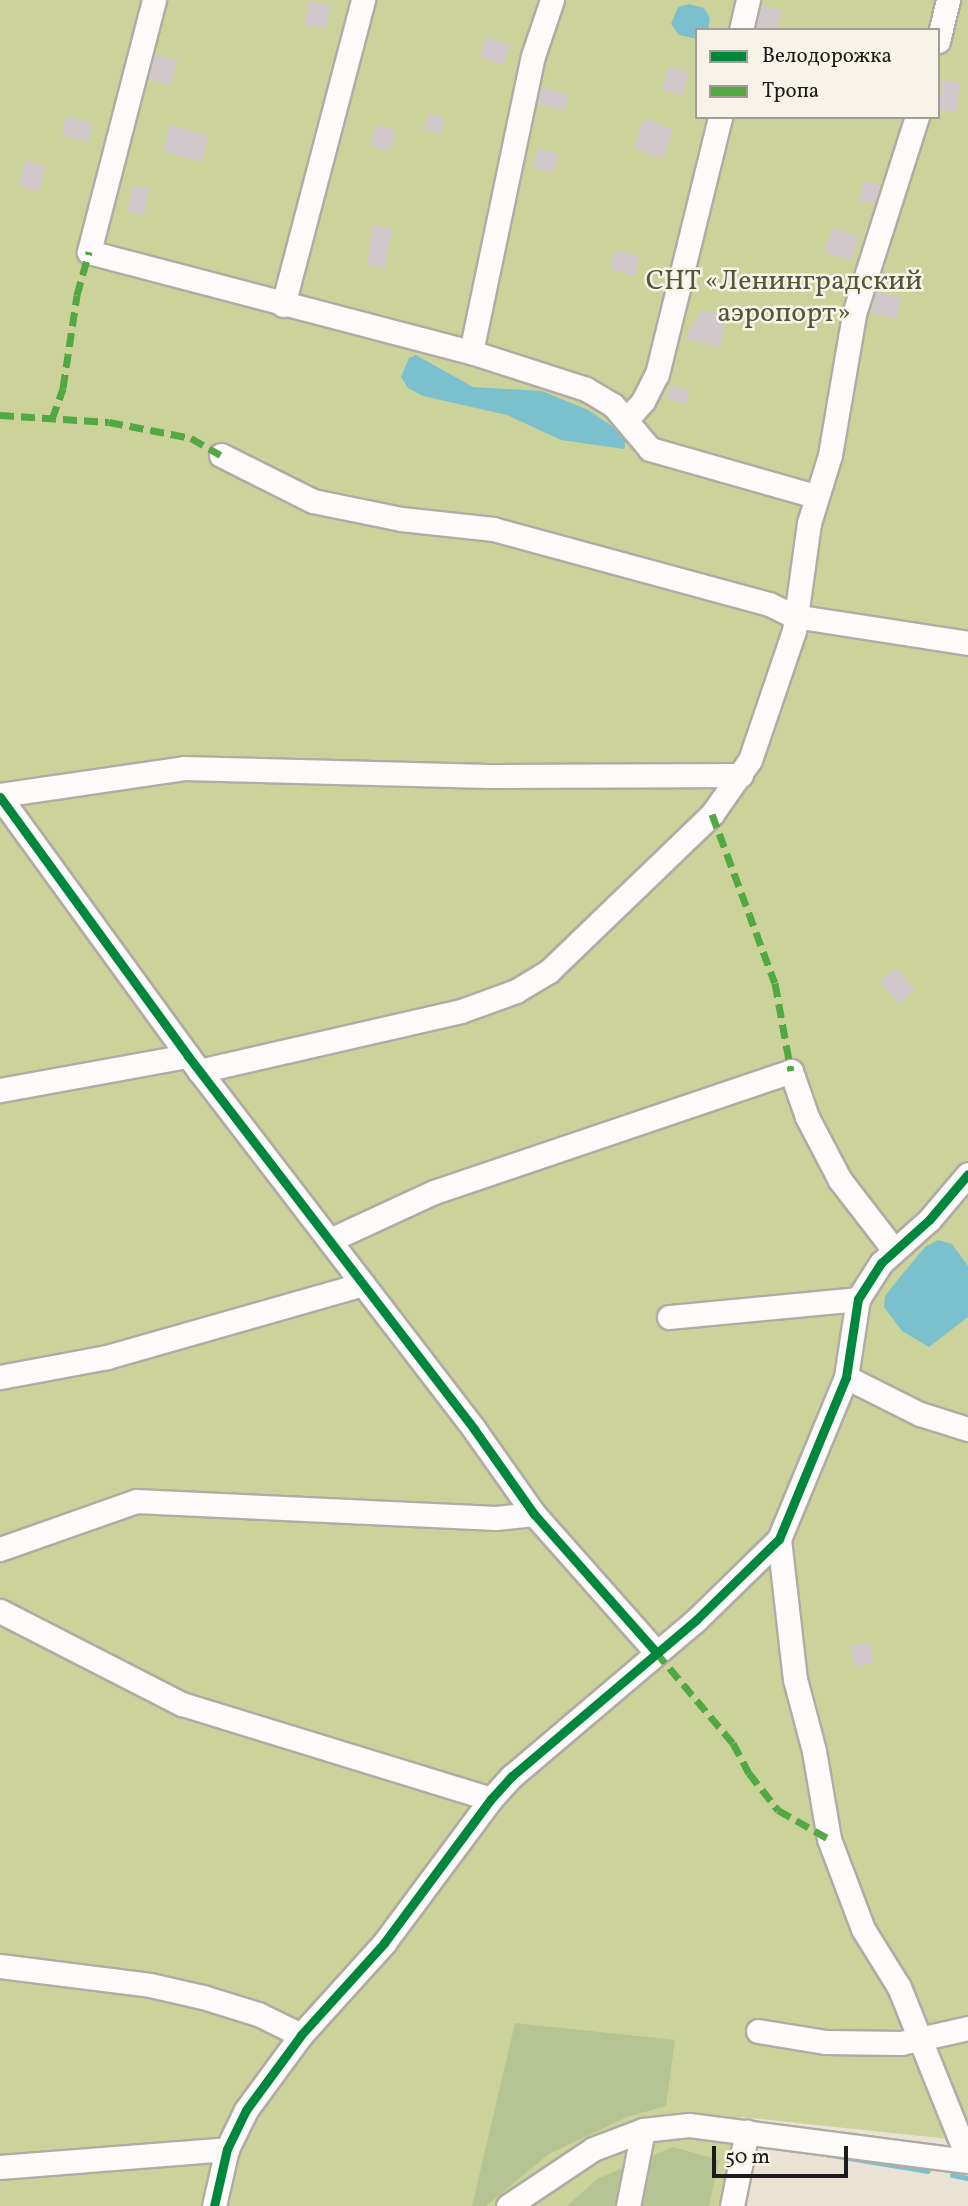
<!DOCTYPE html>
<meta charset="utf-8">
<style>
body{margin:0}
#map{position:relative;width:968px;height:2206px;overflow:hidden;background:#eae2d4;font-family:Vollkorn,serif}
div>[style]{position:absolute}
.green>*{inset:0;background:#cbd39a}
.forest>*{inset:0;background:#b6c494}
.water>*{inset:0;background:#7bc1cd}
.stream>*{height:5px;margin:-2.5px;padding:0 2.5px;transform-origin:2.5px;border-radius:2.5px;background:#7bc1cd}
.building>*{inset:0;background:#d1c8cb;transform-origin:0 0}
.roads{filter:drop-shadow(2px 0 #b1aca3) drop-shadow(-2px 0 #b1aca3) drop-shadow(0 2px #b1aca3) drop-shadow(0 -2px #b1aca3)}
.minor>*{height:23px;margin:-11.5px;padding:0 11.5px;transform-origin:11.5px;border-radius:11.5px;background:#fcfbf9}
.quiet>*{height:7px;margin-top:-3.5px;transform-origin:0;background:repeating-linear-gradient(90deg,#52a943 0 14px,transparent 0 21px)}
.cycleway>*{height:9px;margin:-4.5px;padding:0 4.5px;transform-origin:4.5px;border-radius:4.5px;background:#00873e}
span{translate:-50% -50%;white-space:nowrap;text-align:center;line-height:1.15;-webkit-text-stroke:5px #f7f3e8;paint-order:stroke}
.park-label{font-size:28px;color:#505838}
.legend{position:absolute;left:695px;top:28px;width:245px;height:91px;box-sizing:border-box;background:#f7f3e8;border:2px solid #9f9d96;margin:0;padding:9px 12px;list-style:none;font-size:21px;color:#1c1c1c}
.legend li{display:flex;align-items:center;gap:14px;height:35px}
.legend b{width:35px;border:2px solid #9f9d96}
.scale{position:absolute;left:712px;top:2146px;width:136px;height:32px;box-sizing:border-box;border:4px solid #1c1c1c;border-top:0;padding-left:9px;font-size:21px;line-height:24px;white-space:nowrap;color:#1c1c1c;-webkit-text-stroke:5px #f7f3e8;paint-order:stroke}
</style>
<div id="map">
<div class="green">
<div style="clip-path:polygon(evenodd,0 0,968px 0,968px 2141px,741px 2117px,725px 2206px,0 2206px,0 0,697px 30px,938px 30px,938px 117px,697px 117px,697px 30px)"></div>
</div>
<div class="forest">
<div style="clip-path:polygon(515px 2023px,675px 2040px,666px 2106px,627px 2117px,549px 2154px,486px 2206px,472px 2206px)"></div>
<div style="clip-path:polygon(673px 2147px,719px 2160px,709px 2206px,567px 2206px,597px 2179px)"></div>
</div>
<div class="water">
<div style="clip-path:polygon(689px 4px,704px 8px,710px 18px,708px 30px,697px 30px,697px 39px,679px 35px,671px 24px,678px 7px)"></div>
<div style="clip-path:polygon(416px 355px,473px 387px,542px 391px,588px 410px,627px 436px,624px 449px,561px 440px,507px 415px,423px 396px,408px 388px,401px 377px,409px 358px)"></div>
<div style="clip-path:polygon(938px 1240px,952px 1244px,968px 1266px,968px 1317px,929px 1347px,902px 1331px,884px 1307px,885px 1296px,900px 1277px,925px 1247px)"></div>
</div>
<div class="stream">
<div style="left:825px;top:2154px;width:104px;rotate:9.4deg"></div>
<div style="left:952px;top:2175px;width:16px;rotate:11deg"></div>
</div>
<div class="building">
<div style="left:309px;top:1px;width:22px;height:24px;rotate:10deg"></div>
<div style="left:761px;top:5px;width:21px;height:22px;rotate:14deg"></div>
<div style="left:486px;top:37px;width:25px;height:21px;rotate:18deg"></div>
<div style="left:154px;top:54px;width:24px;height:26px;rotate:15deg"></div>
<div style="left:668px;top:67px;width:21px;height:24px;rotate:14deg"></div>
<div style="left:942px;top:80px;width:18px;height:30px;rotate:6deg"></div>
<div style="left:541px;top:87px;width:29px;height:17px;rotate:16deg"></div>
<div style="left:428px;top:114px;width:17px;height:16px;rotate:13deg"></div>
<div style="left:66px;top:117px;width:27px;height:19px;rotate:13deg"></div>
<div style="left:644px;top:119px;width:31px;height:31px;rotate:19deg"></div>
<div style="left:170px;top:125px;width:40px;height:27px;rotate:16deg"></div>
<div style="left:376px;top:125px;width:20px;height:22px;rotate:15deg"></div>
<div style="left:538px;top:148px;width:21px;height:20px;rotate:17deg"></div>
<div style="left:25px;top:161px;width:21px;height:26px;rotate:14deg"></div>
<div style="clip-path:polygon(864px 181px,881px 185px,874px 204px,859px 201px)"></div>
<div style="left:133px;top:185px;width:17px;height:27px;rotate:13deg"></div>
<div style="left:373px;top:225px;width:19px;height:40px;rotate:9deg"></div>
<div style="left:832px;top:228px;width:28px;height:25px;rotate:18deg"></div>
<div style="left:615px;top:250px;width:25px;height:20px;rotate:14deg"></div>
<div style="left:876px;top:292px;width:25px;height:22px;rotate:11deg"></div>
<div style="clip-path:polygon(702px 310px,727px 315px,720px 347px,685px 339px)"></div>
<div style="left:671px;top:385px;width:19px;height:14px;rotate:16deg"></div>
<div style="left:896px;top:968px;width:29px;height:21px;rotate:49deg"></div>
<div style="left:869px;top:1642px;width:21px;height:19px;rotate:76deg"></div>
</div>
<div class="roads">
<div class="minor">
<div style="left:154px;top:0;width:260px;rotate:104.5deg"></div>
<div style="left:89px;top:252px;width:395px;rotate:14.7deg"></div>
<div style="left:471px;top:352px;width:121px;rotate:17.8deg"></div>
<div style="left:586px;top:389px;width:31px;rotate:31deg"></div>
<div style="left:613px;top:405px;width:57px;rotate:49.9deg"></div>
<div style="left:650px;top:449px;width:172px;rotate:15.9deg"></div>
<div style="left:741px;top:30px;width:31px;rotate:-77deg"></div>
<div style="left:938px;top:41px;width:42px;rotate:-76.3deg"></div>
<div style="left:283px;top:305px;width:315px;rotate:-75.3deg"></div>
<div style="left:471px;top:352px;width:302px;rotate:-78.2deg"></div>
<div style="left:533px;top:56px;width:59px;rotate:-71.3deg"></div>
<div style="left:627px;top:419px;width:24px;rotate:-48deg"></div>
<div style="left:643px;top:401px;width:30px;rotate:-63deg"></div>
<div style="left:657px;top:374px;width:265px;rotate:-76.2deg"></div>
<div style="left:221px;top:455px;width:103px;rotate:26.6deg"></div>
<div style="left:313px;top:501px;width:90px;rotate:11.6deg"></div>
<div style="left:401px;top:519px;width:93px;rotate:6.2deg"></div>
<div style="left:493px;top:529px;width:286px;rotate:15.2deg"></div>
<div style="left:769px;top:604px;width:28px;rotate:26deg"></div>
<div style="left:794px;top:616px;width:176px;rotate:8.8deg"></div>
<div style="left:0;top:795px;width:186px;rotate:-8.3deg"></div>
<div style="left:184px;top:768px;width:304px;rotate:1.5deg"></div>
<div style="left:488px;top:776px;width:253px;rotate:-0.2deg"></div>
<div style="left:0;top:797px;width:320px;rotate:54deg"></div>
<div style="left:188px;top:1056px;width:470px;rotate:52.5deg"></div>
<div style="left:474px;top:1429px;width:104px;rotate:54.8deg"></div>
<div style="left:534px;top:1514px;width:184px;rotate:48.5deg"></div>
<div style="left:199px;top:1071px;width:269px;rotate:-12.9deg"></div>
<div style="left:461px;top:1011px;width:59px;rotate:-20deg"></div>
<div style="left:516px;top:991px;width:39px;rotate:-31deg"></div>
<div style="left:549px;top:971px;width:226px;rotate:-43.9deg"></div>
<div style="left:712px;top:814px;width:66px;rotate:-54.9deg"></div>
<div style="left:750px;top:760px;width:136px;rotate:-71.2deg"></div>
<div style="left:794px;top:631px;width:109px;rotate:-82.1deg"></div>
<div style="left:809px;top:523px;width:71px;rotate:-72.8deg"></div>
<div style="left:830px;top:455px;width:143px;rotate:-80.3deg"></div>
<div style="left:854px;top:314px;width:207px;rotate:-72.3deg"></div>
<div style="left:0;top:1090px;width:191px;rotate:-10.3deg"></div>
<div style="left:330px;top:1240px;width:115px;rotate:-24.8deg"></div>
<div style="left:434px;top:1192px;width:377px;rotate:-18.7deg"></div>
<div style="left:791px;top:1071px;width:49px;rotate:70.8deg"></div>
<div style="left:807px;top:1117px;width:71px;rotate:62.4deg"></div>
<div style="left:840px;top:1180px;width:88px;rotate:52.4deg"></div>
<div style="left:669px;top:1317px;width:190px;rotate:-5.4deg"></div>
<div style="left:0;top:1377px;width:109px;rotate:-10.6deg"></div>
<div style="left:107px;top:1357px;width:266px;rotate:-15.9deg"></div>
<div style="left:846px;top:1377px;width:83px;rotate:26.6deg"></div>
<div style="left:920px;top:1414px;width:50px;rotate:17.4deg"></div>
<div style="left:779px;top:1539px;width:141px;rotate:83.5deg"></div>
<div style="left:795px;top:1679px;width:74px;rotate:75.2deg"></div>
<div style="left:814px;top:1751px;width:89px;rotate:80.3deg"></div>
<div style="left:829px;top:1839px;width:96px;rotate:69.3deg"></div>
<div style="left:863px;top:1929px;width:68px;rotate:58.2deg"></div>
<div style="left:899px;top:1987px;width:185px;rotate:68.1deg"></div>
<div style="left:0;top:1549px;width:144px;rotate:-19.4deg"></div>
<div style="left:136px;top:1501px;width:360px;rotate:2.7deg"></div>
<div style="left:496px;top:1518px;width:38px;rotate:-6deg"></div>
<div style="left:0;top:1611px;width:204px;rotate:27.1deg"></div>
<div style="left:182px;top:1704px;width:323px;rotate:17.1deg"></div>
<div style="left:0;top:1966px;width:151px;rotate:7.2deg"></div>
<div style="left:150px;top:1985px;width:54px;rotate:12.8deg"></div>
<div style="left:203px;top:1997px;width:58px;rotate:17.2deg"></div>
<div style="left:258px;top:2014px;width:48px;rotate:26deg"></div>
<div style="left:758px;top:2031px;width:69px;rotate:9.2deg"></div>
<div style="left:826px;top:2042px;width:75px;rotate:0.8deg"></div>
<div style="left:901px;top:2043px;width:69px;rotate:-12.6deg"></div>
<div style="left:0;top:2167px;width:228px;rotate:-4.5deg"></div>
<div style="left:214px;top:2206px;width:58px;rotate:-77.2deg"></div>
<div style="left:227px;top:2149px;width:43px;rotate:-64deg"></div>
<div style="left:246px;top:2110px;width:93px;rotate:-53.7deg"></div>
<div style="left:301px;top:2035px;width:124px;rotate:-47.9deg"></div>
<div style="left:384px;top:1943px;width:179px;rotate:-53.4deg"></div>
<div style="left:491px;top:1799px;width:31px;rotate:-48deg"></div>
<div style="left:512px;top:1776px;width:241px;rotate:-40.3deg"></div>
<div style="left:696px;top:1620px;width:116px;rotate:-44.3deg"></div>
<div style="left:779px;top:1539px;width:175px;rotate:-67.5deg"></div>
<div style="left:846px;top:1377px;width:79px;rotate:-81.3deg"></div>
<div style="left:858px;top:1299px;width:43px;rotate:-57.4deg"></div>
<div style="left:881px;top:1263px;width:64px;rotate:-41.9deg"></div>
<div style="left:929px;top:1220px;width:60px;rotate:-49.7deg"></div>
<div style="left:508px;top:2206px;width:102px;rotate:-33.8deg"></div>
<div style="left:593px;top:2149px;width:53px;rotate:-20.8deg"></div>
<div style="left:643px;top:2130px;width:46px;rotate:-6.2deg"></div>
<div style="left:689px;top:2125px;width:281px;rotate:7.4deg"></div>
<div style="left:628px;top:2206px;width:77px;rotate:-78.8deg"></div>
<div style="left:732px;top:2206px;width:76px;rotate:-78.7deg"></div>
</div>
</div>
<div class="quiet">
<div style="left:0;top:415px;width:109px;rotate:3.7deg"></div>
<div style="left:109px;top:422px;width:84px;rotate:11deg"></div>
<div style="left:191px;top:438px;width:34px;rotate:30deg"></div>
<div style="left:52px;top:419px;width:33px;rotate:-70deg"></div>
<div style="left:63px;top:388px;width:94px;rotate:-81.4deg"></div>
<div style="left:77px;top:295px;width:45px;rotate:-74.4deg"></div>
<div style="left:712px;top:814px;width:180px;rotate:69.6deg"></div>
<div style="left:775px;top:983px;width:89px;rotate:79.7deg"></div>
<div style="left:656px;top:1652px;width:119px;rotate:49.8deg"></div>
<div style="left:733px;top:1743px;width:34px;rotate:62deg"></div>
<div style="left:749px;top:1773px;width:47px;rotate:51.9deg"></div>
<div style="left:778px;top:1810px;width:59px;rotate:29.6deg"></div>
</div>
<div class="cycleway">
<div style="left:0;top:797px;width:320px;rotate:54deg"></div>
<div style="left:188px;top:1056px;width:470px;rotate:52.5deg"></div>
<div style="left:474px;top:1429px;width:104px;rotate:54.8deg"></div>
<div style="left:534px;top:1514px;width:184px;rotate:48.5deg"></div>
<div style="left:214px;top:2206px;width:58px;rotate:-77.2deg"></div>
<div style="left:227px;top:2149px;width:43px;rotate:-64deg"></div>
<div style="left:246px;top:2110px;width:93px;rotate:-53.7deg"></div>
<div style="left:301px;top:2035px;width:124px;rotate:-47.9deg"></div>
<div style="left:384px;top:1943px;width:179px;rotate:-53.4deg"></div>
<div style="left:491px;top:1799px;width:31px;rotate:-48deg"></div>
<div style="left:512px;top:1776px;width:241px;rotate:-40.3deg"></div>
<div style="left:696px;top:1620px;width:116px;rotate:-44.3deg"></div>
<div style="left:779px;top:1539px;width:175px;rotate:-67.5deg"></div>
<div style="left:846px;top:1377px;width:79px;rotate:-81.3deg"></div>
<div style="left:858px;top:1299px;width:43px;rotate:-57.4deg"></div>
<div style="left:881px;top:1263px;width:64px;rotate:-41.9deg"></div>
<div style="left:929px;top:1220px;width:60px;rotate:-49.7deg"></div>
</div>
<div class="park-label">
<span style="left:784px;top:298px">СНТ «Ленинградский<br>аэропорт»</span>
</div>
<ul class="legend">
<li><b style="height:9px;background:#00873e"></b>Велодорожка</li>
<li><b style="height:9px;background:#52a943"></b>Тропа</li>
</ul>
<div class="scale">50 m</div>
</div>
